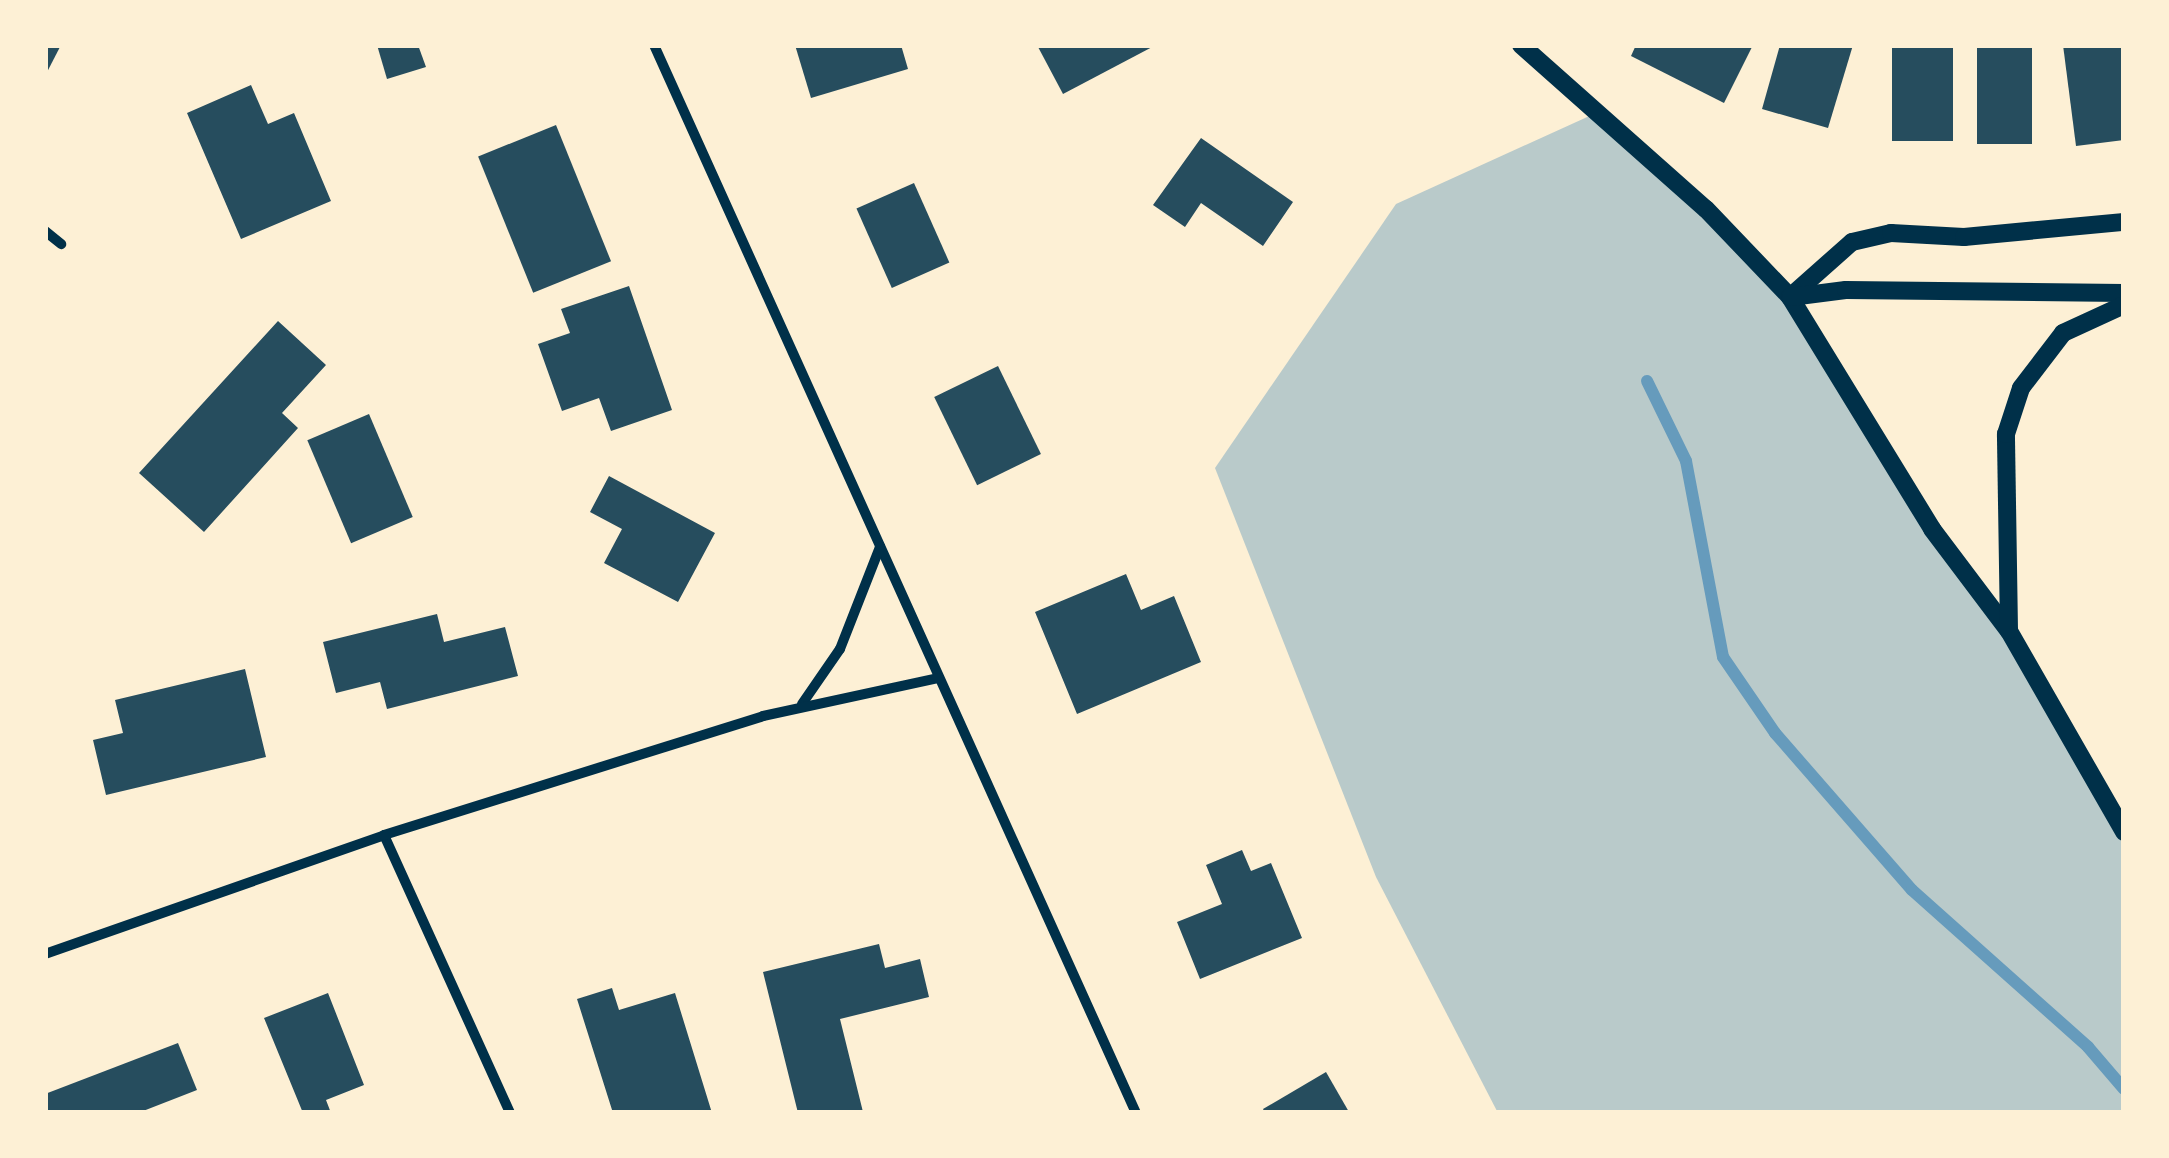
<!DOCTYPE html>
<style>
body{margin:0}
#map{position:relative;width:2169px;height:1158px;overflow:hidden;background:#fdf0d5;font-family:"Titillium Web",sans-serif}
div>[style]{position:absolute}
.green>*{inset:0;background:#b9caca}
.stream>*{height:12px;margin:-6px;padding:0 6px;transform-origin:6px;border-radius:6px;background:#669bbc}
.building>*{inset:0;background:#264d5e;transform-origin:0 0}
.minor>*{height:10px;margin:-5px;padding:0 5px;transform-origin:5px;border-radius:5px;background:#003049}
.tertiary>*{height:18px;margin:-9px;padding:0 9px;transform-origin:9px;border-radius:9px;background:#003049}
span{translate:-50% -50%;white-space:nowrap;text-align:center;line-height:1.15;-webkit-text-stroke:8px #fdf0d5;paint-order:stroke}
.frame{position:absolute;inset:0;border:48px solid #fdf0d5;pointer-events:none}
</style>
<div id="map">
<div class="green">
<div style="clip-path:polygon(1596px 113px,1790px 297px,2124px 825px,2124px 1113px,1498px 1113px,1376px 877px,1215px 468px,1396px 204px)"></div>
</div>
<div class="stream">
<div style="left:1647px;top:381px;width:89px;rotate:64deg"></div>
<div style="left:1686px;top:461px;width:199px;rotate:79.3deg"></div>
<div style="left:1723px;top:657px;width:92px;rotate:55.6deg"></div>
<div style="left:1775px;top:733px;width:208px;rotate:48.9deg"></div>
<div style="left:1912px;top:890px;width:236px;rotate:41.7deg"></div>
<div style="left:2088px;top:1047px;width:55px;rotate:49.4deg"></div>
</div>
<div class="building">
<div style="clip-path:polygon(45px 45px,61px 45px,45px 76px)"></div>
<div style="clip-path:polygon(377px 45px,418px 45px,426px 67px,387px 79px)"></div>
<div style="clip-path:polygon(795px 45px,901px 45px,908px 69px,811px 98px)"></div>
<div style="clip-path:polygon(1037px 45px,1156px 45px,1063px 94px)"></div>
<div style="clip-path:polygon(1636px 45px,1753px 45px,1724px 103px,1631px 56px)"></div>
<div style="clip-path:polygon(1780px 45px,1853px 45px,1828px 128px,1762px 109px)"></div>
<div style="left:1892px;top:45px;width:61px;height:96px"></div>
<div style="left:1977px;top:45px;width:55px;height:99px"></div>
<div style="clip-path:polygon(2063px 45px,2124px 45px,2124px 140px,2076px 146px)"></div>
<div style="clip-path:polygon(251px 85px,268px 124px,294px 113px,331px 201px,241px 239px,187px 113px)"></div>
<div style="left:556px;top:125px;width:147px;height:84px;rotate:68deg"></div>
<div style="clip-path:polygon(1201px 138px,1293px 202px,1263px 246px,1201px 203px,1185px 227px,1153px 205px)"></div>
<div style="left:914px;top:183px;width:87px;height:63px;rotate:66deg"></div>
<div style="clip-path:polygon(629px 286px,672px 410px,611px 431px,599px 398px,562px 411px,538px 344px,570px 333px,561px 309px)"></div>
<div style="clip-path:polygon(278px 321px,326px 365px,282px 413px,298px 428px,204px 532px,139px 473px)"></div>
<div style="left:998px;top:366px;width:98px;height:71px;rotate:64deg"></div>
<div style="left:369px;top:414px;width:112px;height:67px;rotate:67deg"></div>
<div style="clip-path:polygon(609px 476px,715px 533px,678px 602px,604px 563px,622px 529px,590px 512px)"></div>
<div style="clip-path:polygon(1126px 574px,1141px 610px,1174px 596px,1201px 662px,1077px 714px,1035px 612px)"></div>
<div style="clip-path:polygon(437px 614px,444px 642px,505px 627px,518px 676px,387px 709px,380px 682px,336px 693px,323px 642px)"></div>
<div style="clip-path:polygon(245px 669px,266px 757px,106px 795px,93px 740px,123px 733px,115px 700px)"></div>
<div style="clip-path:polygon(1242px 850px,1251px 871px,1271px 863px,1302px 938px,1200px 979px,1177px 922px,1222px 904px,1206px 865px)"></div>
<div style="clip-path:polygon(879px 944px,885px 968px,920px 959px,929px 997px,840px 1019px,863px 1112px,798px 1113px,763px 972px)"></div>
<div style="clip-path:polygon(612px 988px,619px 1010px,675px 993px,712px 1113px,613px 1113px,577px 999px)"></div>
<div style="clip-path:polygon(328px 993px,364px 1085px,326px 1100px,331px 1113px,303px 1113px,264px 1018px)"></div>
<div style="clip-path:polygon(178px 1043px,197px 1090px,138px 1113px,45px 1113px,45px 1094px)"></div>
<div style="clip-path:polygon(1326px 1072px,1349px 1112px,1265px 1113px,1263px 1109px)"></div>
</div>
<div class="minor">
<div style="left:654px;top:45px;width:1172px;rotate:65.71deg"></div>
<div style="left:45px;top:231px;width:21px;rotate:39deg"></div>
<div style="left:802px;top:704px;width:67px;rotate:-55.4deg"></div>
<div style="left:840px;top:649px;width:110px;rotate:-68.6deg"></div>
<div style="left:384px;top:835px;width:305px;rotate:65.6deg"></div>
<div style="left:45px;top:954px;width:359px;rotate:-19.3deg"></div>
<div style="left:384px;top:835px;width:397px;rotate:-17.4deg"></div>
<div style="left:763px;top:716px;width:180px;rotate:-12.2deg"></div>
</div>
<div class="tertiary">
<div style="left:1521px;top:45px;width:247px;rotate:41.6deg"></div>
<div style="left:1706px;top:209px;width:122px;rotate:46.3deg"></div>
<div style="left:1790px;top:297px;width:272px;rotate:58.5deg"></div>
<div style="left:1932px;top:529px;width:128px;rotate:53deg"></div>
<div style="left:2009px;top:631px;width:232px;rotate:60.2deg"></div>
<div style="left:1790px;top:297px;width:83px;rotate:-41.6deg"></div>
<div style="left:1852px;top:242px;width:40px;rotate:-13deg"></div>
<div style="left:1891px;top:233px;width:73px;rotate:3.1deg"></div>
<div style="left:1964px;top:237px;width:161px;rotate:-5.4deg"></div>
<div style="left:1791px;top:297px;width:55px;rotate:-7.3deg"></div>
<div style="left:1846px;top:290px;width:278px;rotate:0.6deg"></div>
<div style="left:2009px;top:630px;width:196px;rotate:-90.9deg"></div>
<div style="left:2006px;top:434px;width:48px;rotate:-71.9deg"></div>
<div style="left:2021px;top:388px;width:69px;rotate:-52.6deg"></div>
<div style="left:2063px;top:333px;width:67px;rotate:-24.7deg"></div>
</div>
<div class="frame"></div>
</div>
